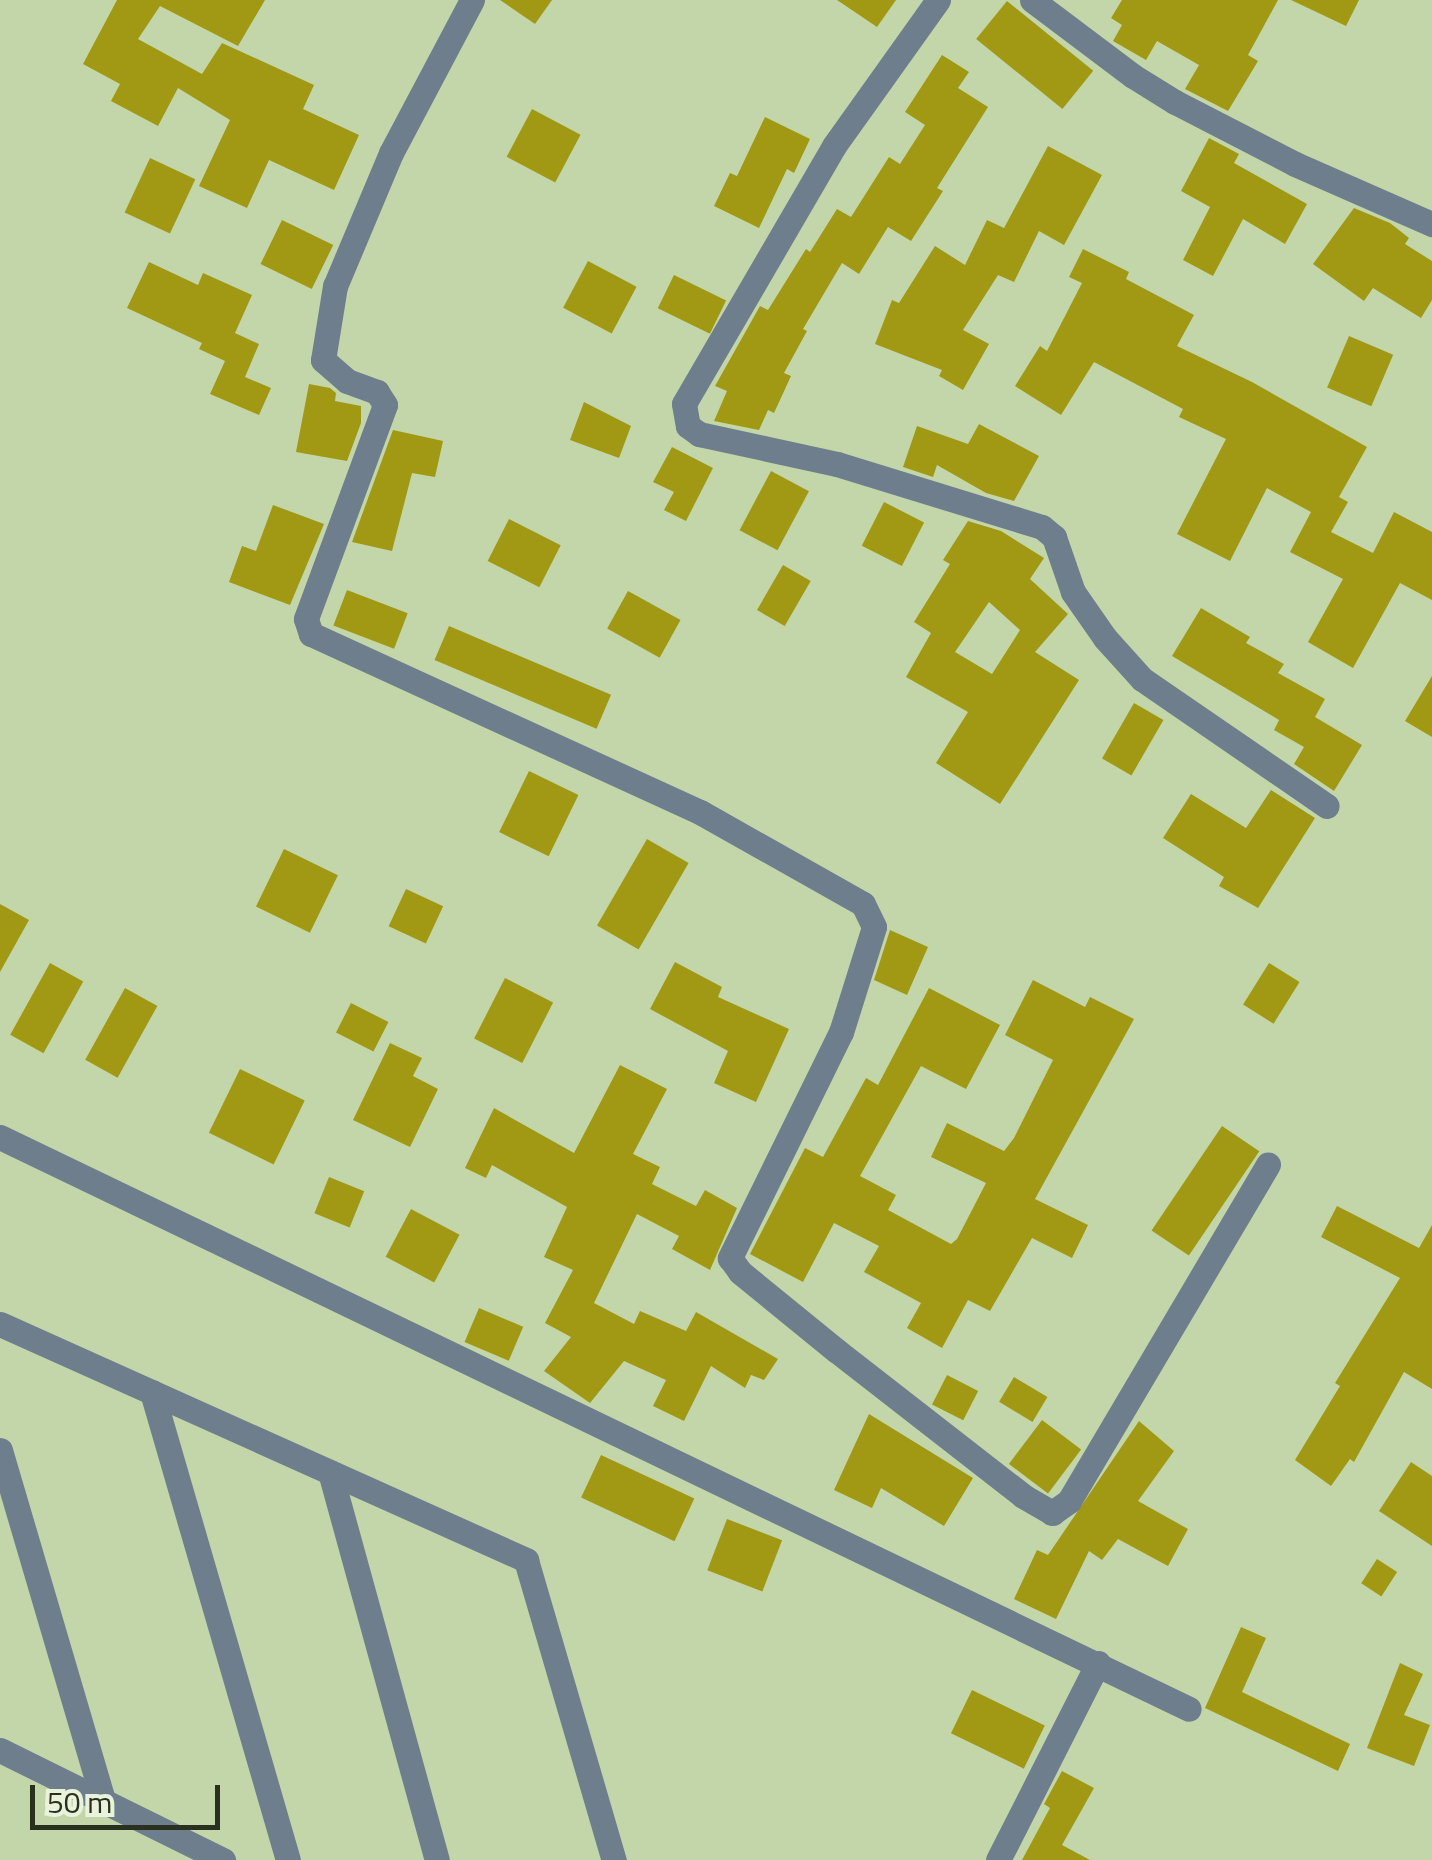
<!DOCTYPE html>
<style>
body{margin:0}
#map{position:relative;width:1432px;height:1860px;overflow:hidden;background:#c3d6a9;font-family:"Titillium Web",sans-serif}
div>[style]{position:absolute}
.building>*{inset:0;background:#a19914;transform-origin:0 0}
.minor>*{height:25px;margin:-12.5px;padding:0 12.5px;transform-origin:12.5px;border-radius:12.5px;background:#6f7e8d}
span{translate:-50% -50%;white-space:nowrap;text-align:center;line-height:1.15;-webkit-text-stroke:8px #e9f3dc;paint-order:stroke}
.scale{position:absolute;left:30px;top:1785px;width:190px;height:45px;box-sizing:border-box;border:5px solid #29301e;border-top:0;padding-left:12px;font-size:30px;line-height:35px;white-space:nowrap;color:#29301e;-webkit-text-stroke:8px #e9f3dc;paint-order:stroke}
</style>
<div id="map">
<div class="building">
<div style="clip-path:polygon(117px 0,265px 0,238px 46px,160px 6px,138px 39px,202px 74px,222px 43px,314px 85px,303px 109px,359px 135px,334px 190px,269px 160px,247px 208px,199px 186px,230px 120px,178px 88px,158px 126px,111px 101px,120px 84px,83px 64px)"></div>
<div style="clip-path:polygon(500px 0,552px 0,535px 24px)"></div>
<div style="clip-path:polygon(837px 0,896px 0,877px 27px)"></div>
<div style="clip-path:polygon(1122px 0,1278px 0,1248px 55px,1258px 61px,1228px 111px,1185px 89px,1199px 65px,1157px 41px,1146px 60px,1113px 41px,1122px 25px,1111px 18px)"></div>
<div style="clip-path:polygon(1291px 0,1359px 0,1346px 26px)"></div>
<div style="left:1007px;top:1px;width:111px;height:49px;rotate:39deg"></div>
<div style="clip-path:polygon(942px 55px,969px 72px,958px 88px,988px 107px,937px 188px,943px 191px,911px 241px,888px 227px,859px 274px,842px 263px,803px 329px,807px 331px,784px 373px,791px 376px,774px 413px,768px 410px,759px 430px,714px 421px,727px 391px,715px 386px,760px 306px,768px 310px,806px 249px,810px 252px,837px 209px,851px 217px,889px 157px,900px 164px,925px 125px,905px 112px)"></div>
<div style="left:532px;top:109px;width:55px;height:54px;rotate:28deg"></div>
<div style="clip-path:polygon(765px 117px,810px 139px,794px 173px,787px 169px,759px 228px,714px 206px,730px 173px,737px 176px)"></div>
<div style="clip-path:polygon(1209px 138px,1239px 154px,1234px 163px,1307px 204px,1285px 244px,1243px 219px,1213px 276px,1183px 260px,1210px 207px,1181px 191px)"></div>
<div style="clip-path:polygon(1048px 146px,1102px 175px,1064px 245px,1039px 231px,1014px 282px,998px 275px,963px 330px,989px 344px,963px 390px,939px 376px,942px 370px,875px 344px,892px 300px,899px 303px,935px 246px,965px 265px,987px 220px,1004px 228px)"></div>
<div style="left:150px;top:158px;width:50px;height:60px;rotate:25deg"></div>
<div style="clip-path:polygon(1354px 208px,1390px 223px,1409px 238px,1405px 244px,1432px 261px,1432px 300px,1421px 318px,1373px 288px,1364px 301px,1313px 264px)"></div>
<div style="left:282px;top:220px;width:57px;height:49px;rotate:26deg"></div>
<div style="clip-path:polygon(1083px 249px,1129px 272px,1126px 279px,1194px 315px,1177px 346px,1252px 382px,1367px 447px,1339px 497px,1348px 502px,1331px 532px,1373px 553px,1394px 512px,1432px 532px,1432px 600px,1400px 583px,1353px 668px,1308px 642px,1343px 579px,1290px 552px,1311px 512px,1267px 488px,1230px 561px,1177px 534px,1226px 439px,1179px 417px,1183px 409px,1094px 362px,1061px 415px,1015px 386px,1040px 346px,1047px 351px,1082px 283px,1069px 277px)"></div>
<div style="left:588px;top:261px;width:55px;height:53px;rotate:28deg"></div>
<div style="clip-path:polygon(149px 262px,198px 285px,203px 273px,252px 295px,235px 333px,259px 344px,245px 377px,271px 388px,259px 415px,210px 394px,225px 361px,199px 349px,202px 343px,127px 308px)"></div>
<div style="left:674px;top:275px;width:58px;height:37px;rotate:26deg"></div>
<div style="left:1349px;top:336px;width:48px;height:56px;rotate:23deg"></div>
<div style="clip-path:polygon(309px 384px,330px 388px,336px 393px,335px 401px,361px 406px,361px 423px,347px 461px,296px 452px)"></div>
<div style="clip-path:polygon(584px 402px,631px 426px,619px 458px,570px 440px)"></div>
<div style="clip-path:polygon(979px 424px,1039px 456px,1014px 501px,986px 493px,937px 465px,933px 477px,903px 467px,917px 426px,968px 444px)"></div>
<div style="clip-path:polygon(393px 430px,443px 441px,435px 477px,412px 473px,392px 551px,352px 542px)"></div>
<div style="clip-path:polygon(672px 447px,713px 468px,686px 521px,664px 510px,674px 492px,653px 482px)"></div>
<div style="left:771px;top:471px;width:43px;height:67px;rotate:28deg"></div>
<div style="left:884px;top:502px;width:45px;height:49px;rotate:27deg"></div>
<div style="clip-path:polygon(273px 505px,324px 524px,290px 605px,229px 582px,242px 546px,256px 551px)"></div>
<div style="left:509px;top:519px;width:58px;height:47px;rotate:27deg"></div>
<div style="clip-path:polygon(evenodd,968px 521px,1001px 531px,1044px 558px,1030px 579px,1068px 614px,1035px 652px,1079px 680px,1000px 804px,936px 763px,968px 712px,906px 677px,931px 633px,914px 622px,950px 564px,943px 560px,968px 521px,989px 602px,1020px 630px,992px 674px,955px 652px,989px 602px)"></div>
<div style="left:783px;top:565px;width:32px;height:52px;rotate:30deg"></div>
<div style="left:347px;top:590px;width:65px;height:38px;rotate:21deg"></div>
<div style="left:628px;top:591px;width:60px;height:43px;rotate:29deg"></div>
<div style="clip-path:polygon(1201px 608px,1250px 637px,1246px 643px,1284px 664px,1278px 673px,1325px 699px,1315px 717px,1362px 745px,1334px 791px,1294px 764px,1304px 747px,1274px 730px,1279px 720px,1172px 656px)"></div>
<div style="left:449px;top:626px;width:176px;height:37px;rotate:23deg"></div>
<div style="clip-path:polygon(1432px 676px,1432px 737px,1405px 721px)"></div>
<div style="left:1134px;top:703px;width:34px;height:64px;rotate:30deg"></div>
<div style="left:529px;top:771px;width:55px;height:68px;rotate:26deg"></div>
<div style="clip-path:polygon(1271px 790px,1315px 818px,1258px 908px,1219px 886px,1224px 877px,1163px 838px,1191px 794px,1246px 828px)"></div>
<div style="left:647px;top:839px;width:48px;height:100px;rotate:30deg"></div>
<div style="left:284px;top:849px;width:60px;height:64px;rotate:26deg"></div>
<div style="left:406px;top:889px;width:41px;height:41px;rotate:25deg"></div>
<div style="clip-path:polygon(0 904px,29px 920px,0 972px)"></div>
<div style="clip-path:polygon(890px 930px,928px 947px,907px 995px,874px 980px)"></div>
<div style="clip-path:polygon(675px 962px,722px 987px,718px 997px,789px 1029px,756px 1102px,714px 1083px,728px 1051px,650px 1009px)"></div>
<div style="left:50px;top:963px;width:38px;height:82px;rotate:29deg"></div>
<div style="left:1269px;top:963px;width:36px;height:49px;rotate:32deg"></div>
<div style="left:505px;top:978px;width:54px;height:68px;rotate:27deg"></div>
<div style="clip-path:polygon(1033px 980px,1085px 1007px,1090px 997px,1134px 1019px,1035px 1199px,1088px 1225px,1072px 1258px,1032px 1238px,990px 1311px,968px 1300px,942px 1348px,907px 1328px,921px 1303px,864px 1272px,879px 1246px,834px 1223px,803px 1282px,750px 1254px,805px 1148px,823px 1157px,866px 1078px,878px 1085px,929px 988px,1000px 1025px,966px 1089px,921px 1066px,860px 1176px,896px 1195px,888px 1210px,951px 1244px,957px 1239px,986px 1183px,931px 1157px,947px 1123px,1004px 1151px,1014px 1138px,1053px 1060px,1005px 1035px)"></div>
<div style="left:125px;top:988px;width:37px;height:82px;rotate:29deg"></div>
<div style="left:351px;top:1003px;width:42px;height:33px;rotate:27deg"></div>
<div style="clip-path:polygon(390px 1043px,422px 1058px,413px 1076px,438px 1089px,410px 1147px,353px 1120px)"></div>
<div style="clip-path:polygon(620px 1065px,667px 1089px,633px 1154px,660px 1167px,652px 1184px,696px 1206px,705px 1190px,737px 1208px,710px 1270px,672px 1249px,679px 1236px,637px 1214px,594px 1303px,634px 1324px,640px 1311px,686px 1331px,696px 1312px,778px 1359px,764px 1380px,751px 1375px,745px 1388px,711px 1366px,684px 1421px,653px 1406px,666px 1380px,624px 1361px,590px 1403px,544px 1371px,571px 1337px,545px 1323px,573px 1270px,544px 1257px,567px 1207px,492px 1165px,486px 1178px,465px 1168px,494px 1108px,574px 1153px)"></div>
<div style="left:240px;top:1069px;width:72px;height:71px;rotate:26deg"></div>
<div style="left:1222px;top:1126px;width:45px;height:126px;rotate:34deg"></div>
<div style="left:329px;top:1177px;width:38px;height:39px;rotate:22deg"></div>
<div style="clip-path:polygon(1337px 1206px,1419px 1248px,1432px 1225px,1432px 1389px,1404px 1372px,1354px 1462px,1350px 1459px,1331px 1486px,1295px 1460px,1340px 1386px,1335px 1383px,1400px 1278px,1321px 1237px)"></div>
<div style="left:411px;top:1209px;width:55px;height:54px;rotate:28deg"></div>
<div style="left:479px;top:1308px;width:48px;height:37px;rotate:23deg"></div>
<div style="left:947px;top:1375px;width:35px;height:33px;rotate:27deg"></div>
<div style="left:1014px;top:1377px;width:39px;height:29px;rotate:31deg"></div>
<div style="clip-path:polygon(869px 1414px,973px 1478px,944px 1526px,881px 1488px,872px 1508px,834px 1490px)"></div>
<div style="left:1042px;top:1420px;width:49px;height:55px;rotate:37deg"></div>
<div style="clip-path:polygon(1139px 1421px,1174px 1451px,1138px 1501px,1188px 1529px,1168px 1566px,1118px 1539px,1102px 1560px,1089px 1551px,1056px 1619px,1014px 1599px,1037px 1550px,1048px 1555px)"></div>
<div style="left:601px;top:1455px;width:103px;height:47px;rotate:25deg"></div>
<div style="clip-path:polygon(1411px 1462px,1432px 1476px,1432px 1546px,1379px 1511px)"></div>
<div style="left:727px;top:1519px;width:59px;height:55px;rotate:21deg"></div>
<div style="left:1377px;top:1559px;width:24px;height:29px;rotate:33deg"></div>
<div style="clip-path:polygon(1241px 1627px,1266px 1638px,1242px 1692px,1350px 1744px,1338px 1771px,1205px 1708px)"></div>
<div style="clip-path:polygon(1400px 1663px,1423px 1674px,1404px 1715px,1430px 1725px,1414px 1766px,1367px 1748px)"></div>
<div style="left:972px;top:1690px;width:81px;height:48px;rotate:26deg"></div>
<div style="clip-path:polygon(1062px 1771px,1094px 1788px,1062px 1845px,1090px 1860px,1022px 1860px,1050px 1808px,1044px 1804px)"></div>
</div>
<div class="minor">
<div style="left:472px;top:0;width:173px;rotate:117.9deg"></div>
<div style="left:391px;top:153px;width:144px;rotate:112.8deg"></div>
<div style="left:335px;top:286px;width:75px;rotate:99.2deg"></div>
<div style="left:323px;top:360px;width:32px;rotate:41deg"></div>
<div style="left:347px;top:381px;width:32px;rotate:20deg"></div>
<div style="left:377px;top:392px;width:15px;rotate:58deg"></div>
<div style="left:385px;top:405px;width:228px;rotate:110.3deg"></div>
<div style="left:306px;top:619px;width:16px;rotate:72deg"></div>
<div style="left:311px;top:634px;width:428px;rotate:24.6deg"></div>
<div style="left:700px;top:812px;width:187px;rotate:29.4deg"></div>
<div style="left:863px;top:904px;width:25px;rotate:64deg"></div>
<div style="left:874px;top:927px;width:110px;rotate:107.4deg"></div>
<div style="left:841px;top:1032px;width:252px;rotate:116.2deg"></div>
<div style="left:730px;top:1258px;width:17px;rotate:54deg"></div>
<div style="left:740px;top:1272px;width:125px;rotate:39.2deg"></div>
<div style="left:837px;top:1351px;width:236px;rotate:37.9deg"></div>
<div style="left:1023px;top:1496px;width:34px;rotate:30deg"></div>
<div style="left:1052px;top:1513px;width:21px;rotate:-35deg"></div>
<div style="left:1069px;top:1501px;width:391px;rotate:-59.4deg"></div>
<div style="left:938px;top:0;width:179px;rotate:125.5deg"></div>
<div style="left:834px;top:146px;width:298px;rotate:120.2deg"></div>
<div style="left:684px;top:404px;width:22px;rotate:80deg"></div>
<div style="left:688px;top:426px;width:14px;rotate:36deg"></div>
<div style="left:699px;top:434px;width:141px;rotate:12.3deg"></div>
<div style="left:837px;top:464px;width:214px;rotate:17.1deg"></div>
<div style="left:1042px;top:527px;width:16px;rotate:40deg"></div>
<div style="left:1054px;top:537px;width:58px;rotate:70.9deg"></div>
<div style="left:1073px;top:592px;width:56px;rotate:55.2deg"></div>
<div style="left:1105px;top:638px;width:55px;rotate:47.9deg"></div>
<div style="left:1142px;top:679px;width:224px;rotate:34.5deg"></div>
<div style="left:1032px;top:0;width:126px;rotate:37deg"></div>
<div style="left:1133px;top:76px;width:49px;rotate:31.8deg"></div>
<div style="left:1175px;top:102px;width:135px;rotate:27.3deg"></div>
<div style="left:1295px;top:164px;width:150px;rotate:23.7deg"></div>
<div style="left:0;top:1137px;width:1319px;rotate:25.69deg"></div>
<div style="left:0;top:1324px;width:577px;rotate:24.16deg"></div>
<div style="left:526px;top:1560px;width:313px;rotate:73.7deg"></div>
<div style="left:152px;top:1392px;width:487px;rotate:73.8deg"></div>
<div style="left:0;top:1450px;width:366px;rotate:73.6deg"></div>
<div style="left:330px;top:1472px;width:402px;rotate:74.6deg"></div>
<div style="left:0;top:1750px;width:249px;rotate:26.3deg"></div>
<div style="left:998px;top:1860px;width:221px;rotate:-63.1deg"></div>
</div>
<div class="scale">50 m</div>
</div>
